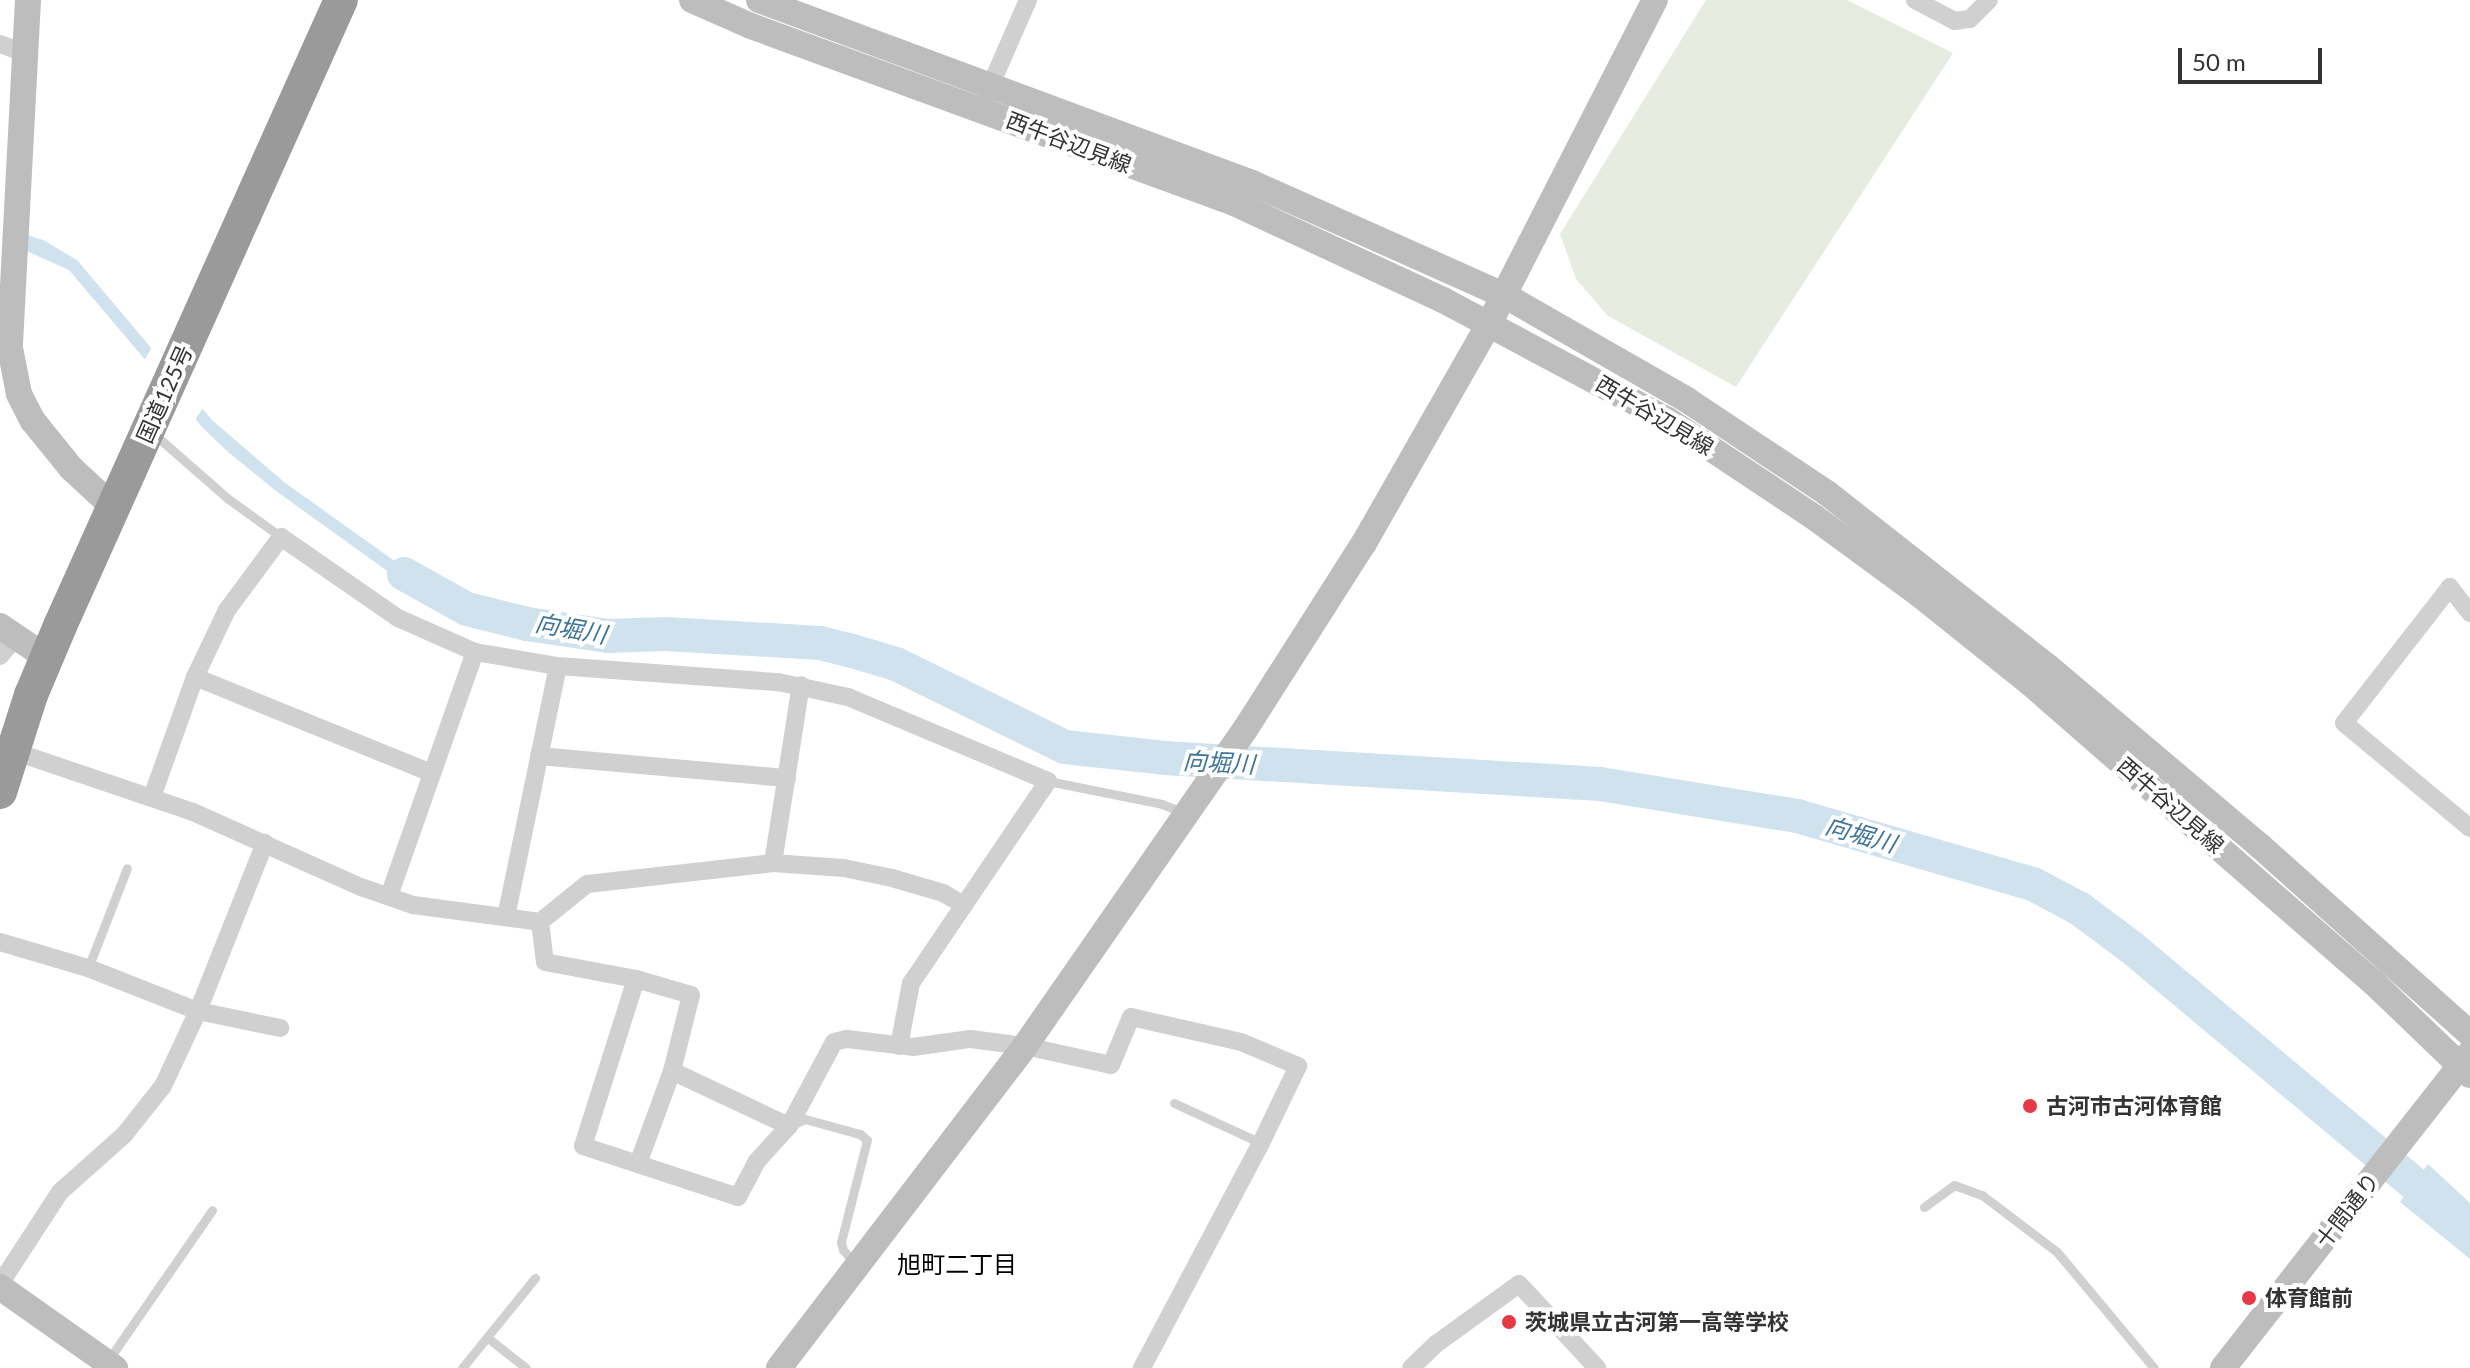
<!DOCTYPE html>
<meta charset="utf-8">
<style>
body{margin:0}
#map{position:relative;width:2470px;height:1368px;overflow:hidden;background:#fff;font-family:Lato,"Noto Sans JP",sans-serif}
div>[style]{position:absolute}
.green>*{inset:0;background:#e6ecdf}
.water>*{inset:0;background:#cfe2ee}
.pier>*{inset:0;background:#fff}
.river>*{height:34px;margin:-17px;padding:0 17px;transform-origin:17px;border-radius:17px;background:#cfe2ee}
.lane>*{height:9px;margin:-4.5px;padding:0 4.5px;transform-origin:4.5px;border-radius:4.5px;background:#d0d0d0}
.street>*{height:18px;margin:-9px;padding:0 9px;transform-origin:9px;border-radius:9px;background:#d0d0d0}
.secondary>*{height:26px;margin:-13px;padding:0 13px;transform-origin:13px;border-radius:13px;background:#bdbdbd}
.highway>*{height:34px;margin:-17px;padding:0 17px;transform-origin:17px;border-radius:17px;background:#9a9a9a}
.dots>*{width:22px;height:22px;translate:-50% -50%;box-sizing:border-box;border:4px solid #fff;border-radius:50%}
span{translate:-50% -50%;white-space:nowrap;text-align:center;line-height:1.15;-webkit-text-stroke:8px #fff;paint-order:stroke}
.street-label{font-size:22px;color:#333}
.poi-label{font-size:22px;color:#333;font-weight:700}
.left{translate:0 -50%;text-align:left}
.water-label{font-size:24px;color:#3f7597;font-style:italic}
.neighbourhood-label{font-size:24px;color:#000}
.scale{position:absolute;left:2178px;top:48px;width:144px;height:36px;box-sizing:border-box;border:4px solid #333;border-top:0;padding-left:10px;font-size:24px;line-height:28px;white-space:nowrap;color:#333;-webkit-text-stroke:6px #fff;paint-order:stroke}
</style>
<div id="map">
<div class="green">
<div style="clip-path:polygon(1706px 0,1847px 0,1953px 53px,1736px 387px,1608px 316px,1576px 279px,1560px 234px)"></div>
</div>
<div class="water">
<div style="clip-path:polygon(4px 228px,43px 240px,77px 260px,212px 420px,284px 482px,396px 562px,446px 591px,439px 603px,390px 573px,276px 491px,227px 451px,203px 428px,69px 270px,2px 240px)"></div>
<div style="clip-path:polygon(2428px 1164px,2470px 1203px,2470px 1259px,2400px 1202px)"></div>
</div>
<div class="pier">
<div style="clip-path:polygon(154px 344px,205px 405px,193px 423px,143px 363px)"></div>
</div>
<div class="river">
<div style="left:404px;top:574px;width:72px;rotate:29.1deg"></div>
<div style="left:467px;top:609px;width:62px;rotate:14deg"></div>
<div style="left:527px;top:624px;width:82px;rotate:8.4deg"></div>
<div style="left:608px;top:636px;width:57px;rotate:-2deg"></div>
<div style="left:665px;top:634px;width:155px;rotate:3.3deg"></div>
<div style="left:820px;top:643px;width:30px;rotate:14deg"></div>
<div style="left:849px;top:650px;width:49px;rotate:16.6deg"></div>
<div style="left:896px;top:664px;width:188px;rotate:26.2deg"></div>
<div style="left:1065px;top:747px;width:100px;rotate:6.3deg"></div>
<div style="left:1164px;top:758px;width:437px;rotate:3.4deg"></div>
<div style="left:1600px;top:784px;width:200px;rotate:9.2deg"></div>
<div style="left:1797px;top:816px;width:246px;rotate:16.1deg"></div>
<div style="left:2033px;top:884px;width:53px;rotate:28deg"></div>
<div style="left:2080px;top:909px;width:64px;rotate:36.7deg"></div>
<div style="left:2131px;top:947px;width:442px;rotate:39.9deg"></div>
</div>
<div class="lane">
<div style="left:154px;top:434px;width:97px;rotate:41.2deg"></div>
<div style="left:227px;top:498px;width:67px;rotate:35.8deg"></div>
<div style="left:1048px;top:781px;width:116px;rotate:11.4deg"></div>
<div style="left:1162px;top:804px;width:22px;rotate:22deg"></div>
<div style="left:88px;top:968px;width:107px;rotate:-68.7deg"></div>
<div style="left:1174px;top:1103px;width:96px;rotate:24.7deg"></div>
<div style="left:792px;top:1125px;width:14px;rotate:-25deg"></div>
<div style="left:805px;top:1119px;width:57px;rotate:15.3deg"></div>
<div style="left:860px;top:1134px;width:9px;rotate:41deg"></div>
<div style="left:867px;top:1140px;width:105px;rotate:104.3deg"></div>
<div style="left:841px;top:1242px;width:8px;rotate:76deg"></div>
<div style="left:843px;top:1250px;width:19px;rotate:47deg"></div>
<div style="left:1924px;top:1207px;width:37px;rotate:-36deg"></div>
<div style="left:1954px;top:1185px;width:30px;rotate:20deg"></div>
<div style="left:1982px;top:1195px;width:94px;rotate:37.2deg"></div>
<div style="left:2057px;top:1252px;width:151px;rotate:50.1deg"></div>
<div style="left:488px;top:1338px;width:48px;rotate:38.3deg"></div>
<div style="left:109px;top:1359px;width:181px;rotate:-55.3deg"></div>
<div style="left:462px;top:1368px;width:116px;rotate:-51deg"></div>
</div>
<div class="street">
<div style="left:1915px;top:0;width:45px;rotate:27.7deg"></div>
<div style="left:1955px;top:21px;width:15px;rotate:-8deg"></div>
<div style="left:1970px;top:19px;width:27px;rotate:-45deg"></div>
<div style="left:0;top:44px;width:27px;rotate:20deg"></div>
<div style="left:986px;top:96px;width:105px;rotate:-66.4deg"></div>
<div style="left:2470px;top:613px;width:33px;rotate:-128deg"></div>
<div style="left:2450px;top:587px;width:172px;rotate:127.9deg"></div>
<div style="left:2344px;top:723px;width:164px;rotate:39.8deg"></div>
<div style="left:0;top:656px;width:23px;rotate:-50deg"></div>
<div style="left:195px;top:677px;width:255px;rotate:22.1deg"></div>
<div style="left:13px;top:751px;width:190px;rotate:18.7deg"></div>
<div style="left:193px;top:812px;width:184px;rotate:24.1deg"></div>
<div style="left:361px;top:887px;width:55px;rotate:19.1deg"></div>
<div style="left:413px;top:905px;width:128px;rotate:7.6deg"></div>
<div style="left:540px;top:922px;width:40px;rotate:82.9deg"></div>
<div style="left:545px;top:962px;width:93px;rotate:10.6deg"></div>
<div style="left:636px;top:979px;width:57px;rotate:16.2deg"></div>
<div style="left:691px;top:995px;width:78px;rotate:104deg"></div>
<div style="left:672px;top:1071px;width:99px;rotate:110.1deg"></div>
<div style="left:539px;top:756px;width:249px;rotate:5.1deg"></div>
<div style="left:152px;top:797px;width:127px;rotate:-70.3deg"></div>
<div style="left:195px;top:677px;width:74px;rotate:-64.5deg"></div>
<div style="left:227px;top:610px;width:91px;rotate:-53.5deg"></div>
<div style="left:281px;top:537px;width:142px;rotate:34.7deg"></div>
<div style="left:398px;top:618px;width:84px;rotate:23.8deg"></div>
<div style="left:475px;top:652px;width:84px;rotate:9.6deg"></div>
<div style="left:558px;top:666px;width:221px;rotate:4.2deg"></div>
<div style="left:778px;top:682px;width:72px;rotate:12.1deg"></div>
<div style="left:848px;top:697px;width:217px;rotate:22.8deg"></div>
<div style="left:1048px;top:781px;width:244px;rotate:124.1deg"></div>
<div style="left:911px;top:983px;width:64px;rotate:100.8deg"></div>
<div style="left:773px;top:863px;width:180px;rotate:-81.1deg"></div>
<div style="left:389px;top:896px;width:259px;rotate:-70.6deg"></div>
<div style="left:506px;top:917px;width:256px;rotate:-78.3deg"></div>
<div style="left:540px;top:922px;width:60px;rotate:-39deg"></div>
<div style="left:587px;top:884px;width:187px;rotate:-6.4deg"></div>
<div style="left:773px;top:863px;width:71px;rotate:4deg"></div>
<div style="left:844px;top:868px;width:49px;rotate:11.8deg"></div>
<div style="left:892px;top:878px;width:53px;rotate:16.4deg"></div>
<div style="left:943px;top:893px;width:24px;rotate:30deg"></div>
<div style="left:0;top:942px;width:92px;rotate:16.5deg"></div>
<div style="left:88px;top:968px;width:118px;rotate:21.4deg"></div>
<div style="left:198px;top:1011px;width:84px;rotate:11.7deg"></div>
<div style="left:636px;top:979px;width:175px;rotate:107.6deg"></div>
<div style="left:583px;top:1146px;width:163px;rotate:18.2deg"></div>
<div style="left:738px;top:1197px;width:41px;rotate:-62.2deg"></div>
<div style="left:757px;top:1161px;width:47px;rotate:-47.6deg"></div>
<div style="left:789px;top:1126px;width:95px;rotate:-61.8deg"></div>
<div style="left:834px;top:1042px;width:13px;rotate:-13deg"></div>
<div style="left:847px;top:1039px;width:66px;rotate:6.9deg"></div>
<div style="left:913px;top:1047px;width:58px;rotate:-8deg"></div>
<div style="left:970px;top:1039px;width:55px;rotate:7.3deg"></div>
<div style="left:1025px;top:1046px;width:88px;rotate:12.5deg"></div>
<div style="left:1111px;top:1065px;width:52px;rotate:-67.4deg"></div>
<div style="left:1131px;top:1017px;width:113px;rotate:12.8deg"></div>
<div style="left:1241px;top:1042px;width:62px;rotate:22.8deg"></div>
<div style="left:1298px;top:1066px;width:85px;rotate:115.7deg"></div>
<div style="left:1261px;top:1143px;width:255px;rotate:117.9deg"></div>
<div style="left:672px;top:1071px;width:129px;rotate:25.2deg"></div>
<div style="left:0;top:1284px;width:110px;rotate:-56.9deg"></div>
<div style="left:60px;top:1192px;width:86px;rotate:-41.7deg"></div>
<div style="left:124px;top:1135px;width:63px;rotate:-51.5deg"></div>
<div style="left:163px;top:1086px;width:83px;rotate:-65deg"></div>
<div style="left:198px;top:1011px;width:181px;rotate:-68.3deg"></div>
<div style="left:1411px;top:1368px;width:35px;rotate:-44deg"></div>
<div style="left:1436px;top:1344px;width:102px;rotate:-35.9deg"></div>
<div style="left:1519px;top:1284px;width:115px;rotate:47.1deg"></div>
</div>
<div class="secondary">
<div style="left:28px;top:0;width:348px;rotate:93deg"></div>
<div style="left:10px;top:348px;width:47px;rotate:78.9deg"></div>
<div style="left:19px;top:394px;width:30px;rotate:63deg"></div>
<div style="left:33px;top:421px;width:60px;rotate:51deg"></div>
<div style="left:71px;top:468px;width:57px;rotate:42.9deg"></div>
<div style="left:692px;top:0;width:64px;rotate:23.8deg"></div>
<div style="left:751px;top:26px;width:514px;rotate:20.13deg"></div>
<div style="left:1234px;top:203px;width:230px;rotate:24.9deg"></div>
<div style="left:1443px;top:300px;width:255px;rotate:28.1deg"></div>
<div style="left:1668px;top:420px;width:175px;rotate:33.6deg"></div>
<div style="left:1814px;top:517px;width:130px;rotate:36.3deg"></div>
<div style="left:1919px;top:594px;width:142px;rotate:38.7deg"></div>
<div style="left:2030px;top:683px;width:455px;rotate:41.1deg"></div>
<div style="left:2373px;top:982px;width:134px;rotate:43.8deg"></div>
<div style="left:759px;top:0;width:526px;rotate:20.36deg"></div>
<div style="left:1252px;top:183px;width:276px;rotate:24deg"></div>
<div style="left:1504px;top:295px;width:211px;rotate:29.8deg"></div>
<div style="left:1687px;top:400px;width:168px;rotate:33.6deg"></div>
<div style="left:1827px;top:493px;width:280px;rotate:38.2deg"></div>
<div style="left:2047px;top:666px;width:279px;rotate:40.2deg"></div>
<div style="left:2260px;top:846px;width:282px;rotate:41.8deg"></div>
<div style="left:0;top:626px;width:55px;rotate:34deg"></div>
<div style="left:0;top:1287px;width:141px;rotate:35.2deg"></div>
<div style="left:779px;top:1368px;width:405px;rotate:-52.6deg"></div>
<div style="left:1025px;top:1046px;width:387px;rotate:-55.2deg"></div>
<div style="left:1246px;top:728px;width:219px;rotate:-57.5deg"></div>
<div style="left:1364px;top:543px;width:252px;rotate:-60.3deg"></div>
<div style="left:1489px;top:324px;width:364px;rotate:-62.9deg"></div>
<div style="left:2223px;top:1368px;width:400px;rotate:-51.9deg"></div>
</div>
<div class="highway">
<div style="left:0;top:792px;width:102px;rotate:-72.3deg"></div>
<div style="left:31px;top:695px;width:75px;rotate:-67.2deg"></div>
<div style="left:60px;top:626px;width:686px;rotate:-65.83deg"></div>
</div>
<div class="dots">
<div style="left:2030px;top:1106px;background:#e63946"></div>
<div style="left:2249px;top:1298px;background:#e63946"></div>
<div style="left:1509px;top:1322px;background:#e63946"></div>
</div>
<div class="street-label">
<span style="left:1069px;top:142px;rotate:21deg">西牛谷辺見線</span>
<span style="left:164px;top:394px;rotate:-66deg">国道125号</span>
<span style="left:1655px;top:415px;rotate:31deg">西牛谷辺見線</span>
<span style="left:2171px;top:805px;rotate:41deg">西牛谷辺見線</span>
<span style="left:2347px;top:1210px;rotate:-52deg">十間通り</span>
</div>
<div class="poi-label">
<span class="left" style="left:2046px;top:1106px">古河市古河体育館</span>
<span class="left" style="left:2265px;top:1298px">体育館前</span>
<span class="left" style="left:1525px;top:1322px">茨城県立古河第一高等学校</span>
</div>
<div class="water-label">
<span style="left:571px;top:628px;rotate:10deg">向堀川</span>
<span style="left:1219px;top:762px;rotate:3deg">向堀川</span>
<span style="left:1861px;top:834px;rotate:16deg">向堀川</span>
</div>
<div class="neighbourhood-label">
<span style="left:957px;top:1264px">旭町二丁目</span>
</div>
<div class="scale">50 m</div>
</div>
